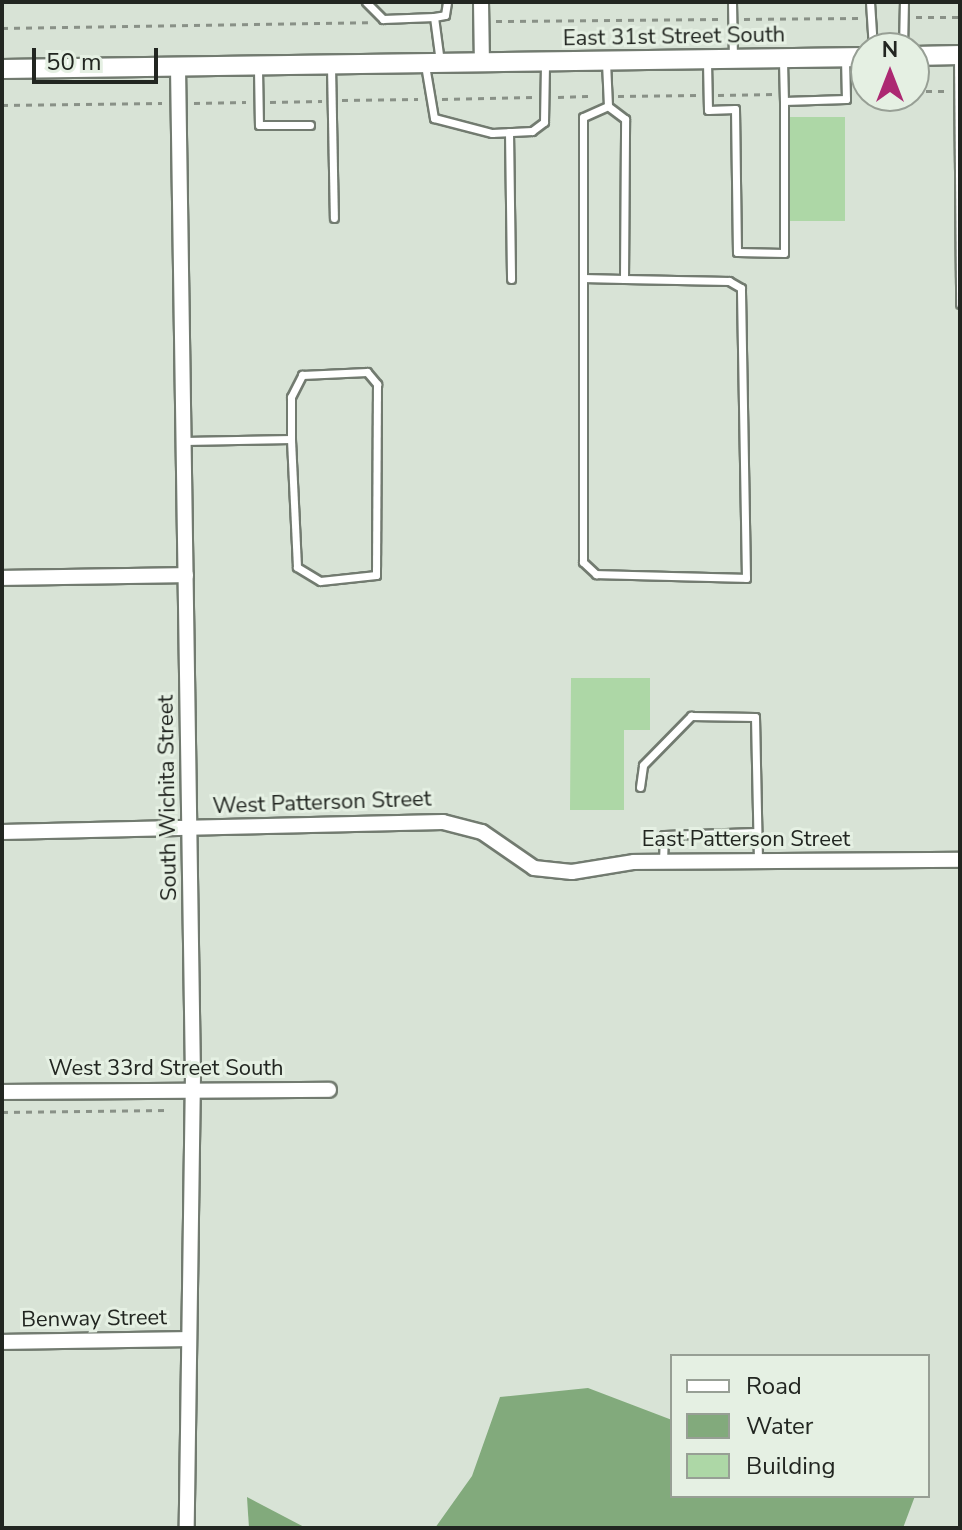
<!DOCTYPE html>
<style>
body{margin:0}
#map{position:relative;width:962px;height:1530px;overflow:hidden;background:#d8e3d6;font-family:"Nunito Sans",sans-serif}
div>[style]{position:absolute}
.water>*{inset:0;background:#82aa7c}
.building>*{inset:0;background:#add7a6;transform-origin:0 0}
.path>*{height:3px;margin-top:-1.5px;transform-origin:0;background:repeating-linear-gradient(90deg,#899187 0 6px,transparent 0 12px)}
.roads{filter:drop-shadow(2px 0 #727b70) drop-shadow(-2px 0 #727b70) drop-shadow(0 2px #727b70) drop-shadow(0 -2px #727b70)}
.service>*{height:7px;margin:-3.5px;padding:0 3.5px;transform-origin:3.5px;border-radius:3.5px;background:#fff}
.minor>*{height:14px;margin:-7px;padding:0 7px;transform-origin:7px;border-radius:7px;background:#fff}
.tertiary>*{height:18px;margin:-9px;padding:0 9px;transform-origin:9px;border-radius:9px;background:#fff}
span{translate:-50% -50%;white-space:nowrap;text-align:center;line-height:1.15;-webkit-text-stroke:6px #e5f0e3;paint-order:stroke}
.street-label{font-size:22px;color:#222621}
.frame{position:absolute;inset:0;border:4px solid #222621;pointer-events:none}
.legend{position:absolute;left:670px;top:1354px;width:260px;height:144px;box-sizing:border-box;background:#e5f0e3;border:2px solid #979f95;margin:0;padding:10px 14px;list-style:none;font-size:24px;color:#222621}
.legend li{display:flex;align-items:center;gap:16px;height:40px}
.legend b{width:40px;border:2px solid #979f95}
.north{position:absolute;left:850px;top:32px;width:80px;height:80px;box-sizing:border-box;background:#e5f0e3;border:2px solid #979f95;border-radius:50%;rotate:0deg;font-size:22px;font-weight:700;line-height:32px;text-align:center;color:#222621}
.north::after{content:'';display:block;margin:auto;width:28px;height:36px;background:#ac2972;clip-path:polygon(50% 0,100% 100%,50% 72%,0 100%)}
.scale{position:absolute;left:32px;top:48px;width:126px;height:36px;box-sizing:border-box;border:4px solid #222621;border-top:0;padding-left:10px;font-size:24px;line-height:28px;white-space:nowrap;color:#222621;-webkit-text-stroke:6px #e5f0e3;paint-order:stroke}
</style>
<div id="map">
<div class="water">
<div style="clip-path:polygon(588px 1388px,672px 1420px,672px 1496px,915px 1496px,903px 1528px,435px 1528px,472px 1476px,500px 1397px)"></div>
<div style="clip-path:polygon(247px 1497px,306px 1528px,249px 1528px)"></div>
</div>
<div class="building">
<div style="left:790px;top:117px;width:55px;height:104px"></div>
<div style="clip-path:polygon(571px 678px,650px 678px,650px 730px,624px 730px,624px 810px,570px 810px)"></div>
</div>
<div class="path">
<div style="left:916px;top:17px;width:44px"></div>
<div style="left:744px;top:19px;width:116px;rotate:-0.5deg"></div>
<div style="left:496px;top:21px;width:224px;rotate:-0.5deg"></div>
<div style="left:2px;top:28px;width:366px;rotate:-0.9deg"></div>
<div style="left:914px;top:91px;width:32px"></div>
<div style="left:858px;top:92px;width:8px"></div>
<div style="left:718px;top:95px;width:56px;rotate:-1deg"></div>
<div style="left:618px;top:96px;width:80px;rotate:-0.7deg"></div>
<div style="left:558px;top:97px;width:36px;rotate:-2deg"></div>
<div style="left:442px;top:99px;width:92px;rotate:-1.2deg"></div>
<div style="left:342px;top:100px;width:76px;rotate:-0.8deg"></div>
<div style="left:270px;top:102px;width:52px;rotate:-1.1deg"></div>
<div style="left:194px;top:103px;width:52px;rotate:-1.1deg"></div>
<div style="left:2px;top:105px;width:160px;rotate:-0.7deg"></div>
<div style="left:2px;top:1112px;width:166px;rotate:-0.7deg"></div>
</div>
<div class="roads">
<div class="service">
<div style="left:366px;top:2px;width:24px;rotate:45deg"></div>
<div style="left:383px;top:19px;width:51px;rotate:-2.2deg"></div>
<div style="left:434px;top:17px;width:45px;rotate:82.4deg"></div>
<div style="left:732px;top:2px;width:55px;rotate:89deg"></div>
<div style="left:870px;top:2px;width:46px;rotate:86.3deg"></div>
<div style="left:434px;top:17px;width:11px;rotate:-10deg"></div>
<div style="left:445px;top:15px;width:13px;rotate:-81deg"></div>
<div style="left:903px;top:48px;width:46px;rotate:-88.8deg"></div>
<div style="left:958px;top:58px;width:246px;rotate:89.5deg"></div>
<div style="left:783px;top:61px;width:40px;rotate:88.6deg"></div>
<div style="left:784px;top:101px;width:62px;rotate:-1.8deg"></div>
<div style="left:846px;top:99px;width:42px;rotate:-91.4deg"></div>
<div style="left:606px;top:62px;width:44px;rotate:87.4deg"></div>
<div style="left:608px;top:106px;width:27px;rotate:156deg"></div>
<div style="left:583px;top:117px;width:445px;rotate:90deg"></div>
<div style="left:583px;top:562px;width:18px;rotate:43deg"></div>
<div style="left:596px;top:574px;width:150px;rotate:1.5deg"></div>
<div style="left:746px;top:578px;width:290px;rotate:-91deg"></div>
<div style="left:741px;top:288px;width:14px;rotate:-150deg"></div>
<div style="left:729px;top:281px;width:105px;rotate:-178.9deg"></div>
<div style="left:624px;top:279px;width:160px;rotate:-89.6deg"></div>
<div style="left:625px;top:119px;width:21px;rotate:-143deg"></div>
<div style="left:707px;top:62px;width:48px;rotate:88.8deg"></div>
<div style="left:708px;top:110px;width:27px;rotate:-2deg"></div>
<div style="left:735px;top:109px;width:143px;rotate:89.2deg"></div>
<div style="left:737px;top:252px;width:47px;rotate:1.2deg"></div>
<div style="left:784px;top:253px;width:152px;rotate:-90deg"></div>
<div style="left:425px;top:65px;width:54px;rotate:80.4deg"></div>
<div style="left:434px;top:118px;width:60px;rotate:14.5deg"></div>
<div style="left:492px;top:133px;width:40px;rotate:-2.9deg"></div>
<div style="left:532px;top:131px;width:15px;rotate:-37deg"></div>
<div style="left:544px;top:122px;width:59px;rotate:-89deg"></div>
<div style="left:331px;top:66px;width:152px;rotate:88.9deg"></div>
<div style="left:258px;top:69px;width:56px;rotate:89deg"></div>
<div style="left:259px;top:125px;width:51px"></div>
<div style="left:509px;top:132px;width:147px;rotate:89.2deg"></div>
<div style="left:583px;top:278px;width:41px;rotate:1.4deg"></div>
<div style="left:184px;top:441px;width:107px;rotate:-1.1deg"></div>
<div style="left:291px;top:439px;width:42px;rotate:-90deg"></div>
<div style="left:291px;top:397px;width:25px;rotate:-63deg"></div>
<div style="left:302px;top:375px;width:65px;rotate:-2.6deg"></div>
<div style="left:367px;top:372px;width:16px;rotate:50deg"></div>
<div style="left:377px;top:384px;width:191px;rotate:90.3deg"></div>
<div style="left:376px;top:575px;width:56px;rotate:173.9deg"></div>
<div style="left:320px;top:581px;width:27px;rotate:-149deg"></div>
<div style="left:297px;top:567px;width:128px;rotate:-92.7deg"></div>
<div style="left:640px;top:787px;width:22px;rotate:-82deg"></div>
<div style="left:643px;top:765px;width:69px;rotate:-45.6deg"></div>
<div style="left:691px;top:716px;width:64px;rotate:0.9deg"></div>
<div style="left:755px;top:717px;width:145px;rotate:88.8deg"></div>
<div style="left:663px;top:862px;width:27px;rotate:-88deg"></div>
<div style="left:664px;top:835px;width:93px;rotate:-1.8deg"></div>
</div>
<div class="minor">
<div style="left:481px;top:2px;width:62px;rotate:89.1deg"></div>
<div style="left:178px;top:67px;width:1007px;rotate:89.15deg"></div>
<div style="left:193px;top:1074px;width:454px;rotate:90.8deg"></div>
<div style="left:2px;top:578px;width:184px;rotate:-0.9deg"></div>
<div style="left:2px;top:832px;width:441px;rotate:-1.3deg"></div>
<div style="left:443px;top:822px;width:40px;rotate:14.4deg"></div>
<div style="left:482px;top:832px;width:63px;rotate:34.7deg"></div>
<div style="left:534px;top:868px;width:38px;rotate:6deg"></div>
<div style="left:572px;top:872px;width:63px;rotate:-9.2deg"></div>
<div style="left:634px;top:862px;width:326px;rotate:-0.4deg"></div>
<div style="left:2px;top:1092px;width:327px;rotate:-0.4deg"></div>
<div style="left:2px;top:1342px;width:184px;rotate:-0.9deg"></div>
</div>
<div class="tertiary">
<div style="left:914px;top:56px;width:46px;rotate:-1.2deg"></div>
<div style="left:2px;top:69px;width:864px;rotate:-0.8deg"></div>
</div>
</div>
<div class="street-label">
<span style="left:674px;top:37px;rotate:-1deg">East 31st Street South</span>
<span style="left:168px;top:798px;rotate:-91deg">South Wichita Street</span>
<span style="left:322px;top:803px;rotate:-2deg">West Patterson Street</span>
<span style="left:746px;top:840px">East Patterson Street</span>
<span style="left:166px;top:1069px">West 33rd Street South</span>
<span style="left:94px;top:1319px;rotate:-1deg">Benway Street</span>
</div>
<div class="frame"></div>
<ul class="legend">
<li><b style="height:10px;background:#fff"></b>Road</li>
<li><b style="height:22px;background:#82aa7c"></b>Water</li>
<li><b style="height:22px;background:#add7a6"></b>Building</li>
</ul>
<div class="north">N</div>
<div class="scale">50 m</div>
</div>
